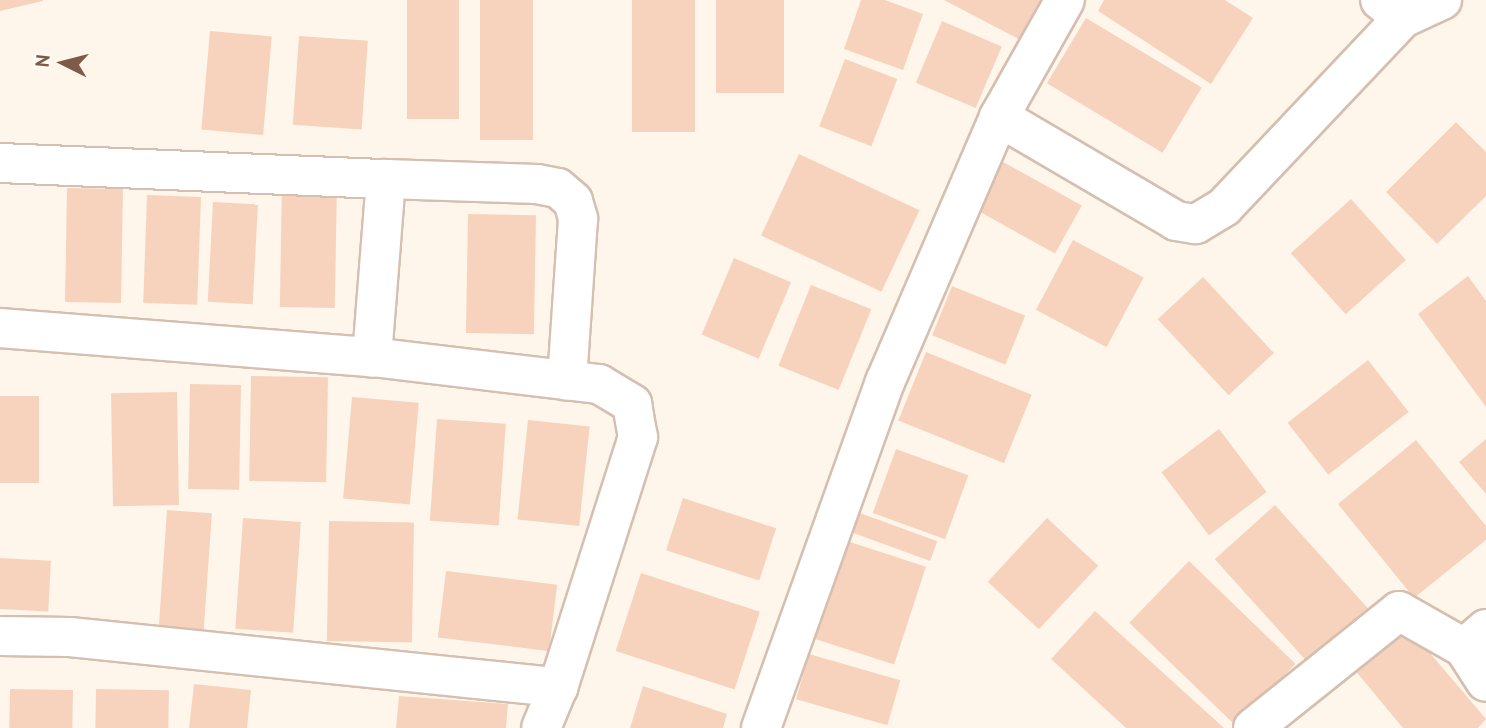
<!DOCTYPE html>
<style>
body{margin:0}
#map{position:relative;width:1486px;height:728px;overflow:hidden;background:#fef6ea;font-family:"PT Sans",sans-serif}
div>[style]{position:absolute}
.building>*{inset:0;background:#f7d3be;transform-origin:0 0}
.roads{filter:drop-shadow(2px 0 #d5bfb0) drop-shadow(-2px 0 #d5bfb0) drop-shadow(0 2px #d5bfb0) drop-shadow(0 -2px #d5bfb0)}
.street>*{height:38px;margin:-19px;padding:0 19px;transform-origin:19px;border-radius:19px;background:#fff}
span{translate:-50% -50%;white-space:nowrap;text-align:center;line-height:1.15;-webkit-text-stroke:5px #fffaf2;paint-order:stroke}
.north{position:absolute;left:28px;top:28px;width:70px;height:70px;-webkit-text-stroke:5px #fffaf2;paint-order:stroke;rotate:276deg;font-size:19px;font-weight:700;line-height:28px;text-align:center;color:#7d5a49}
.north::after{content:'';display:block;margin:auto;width:24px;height:32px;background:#7d5a49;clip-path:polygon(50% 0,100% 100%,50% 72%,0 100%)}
</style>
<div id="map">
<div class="building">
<div style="clip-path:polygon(0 0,43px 0,43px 1px,0 11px)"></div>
<div style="left:407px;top:0;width:52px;height:119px"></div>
<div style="left:480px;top:0;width:53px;height:140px"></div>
<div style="left:632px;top:0;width:63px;height:132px"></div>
<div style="left:716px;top:0;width:68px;height:93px"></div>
<div style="clip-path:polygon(861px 0,885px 0,923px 14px,903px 70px,844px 49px)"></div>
<div style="clip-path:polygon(944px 0,1046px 0,1024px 42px)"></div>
<div style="clip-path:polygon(1104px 0,1225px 0,1253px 18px,1211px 84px,1098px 11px)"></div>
<div style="left:1086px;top:18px;width:135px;height:76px;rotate:31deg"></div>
<div style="left:942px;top:21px;width:65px;height:67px;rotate:23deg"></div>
<div style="left:210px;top:31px;width:62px;height:99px;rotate:5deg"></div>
<div style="left:299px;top:36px;width:69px;height:89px;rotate:4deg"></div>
<div style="left:845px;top:59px;width:56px;height:72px;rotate:21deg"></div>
<div style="clip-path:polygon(1456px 122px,1486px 152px,1486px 196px,1437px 244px,1386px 192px)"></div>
<div style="left:799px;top:154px;width:133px;height:90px;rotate:25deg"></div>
<div style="left:996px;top:158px;width:98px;height:55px;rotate:29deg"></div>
<div style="left:282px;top:182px;width:55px;height:125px;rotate:1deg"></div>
<div style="left:67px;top:188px;width:56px;height:114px;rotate:1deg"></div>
<div style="left:147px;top:195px;width:54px;height:108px;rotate:2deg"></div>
<div style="left:1351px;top:199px;width:82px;height:81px;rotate:48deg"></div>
<div style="left:213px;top:202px;width:45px;height:100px;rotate:3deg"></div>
<div style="left:468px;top:214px;width:68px;height:119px;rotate:1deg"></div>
<div style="left:1073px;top:240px;width:80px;height:79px;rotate:28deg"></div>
<div style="left:734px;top:258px;width:62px;height:83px;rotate:23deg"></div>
<div style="clip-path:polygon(1468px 276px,1486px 301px,1486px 407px,1418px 314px)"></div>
<div style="left:1203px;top:277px;width:104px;height:62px;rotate:47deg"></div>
<div style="left:811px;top:285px;width:65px;height:87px;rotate:22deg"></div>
<div style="left:952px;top:286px;width:79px;height:53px;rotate:22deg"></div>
<div style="left:926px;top:352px;width:114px;height:74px;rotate:22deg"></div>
<div style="left:1368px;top:360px;width:66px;height:102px;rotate:52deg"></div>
<div style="left:251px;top:376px;width:77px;height:105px;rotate:1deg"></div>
<div style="left:190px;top:384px;width:51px;height:105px;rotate:1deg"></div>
<div style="left:177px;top:392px;width:113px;height:66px;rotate:89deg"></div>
<div style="left:0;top:396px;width:39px;height:87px"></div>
<div style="left:352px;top:397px;width:67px;height:102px;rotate:5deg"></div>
<div style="left:437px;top:419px;width:69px;height:102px;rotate:4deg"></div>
<div style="left:528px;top:420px;width:62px;height:100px;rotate:6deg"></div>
<div style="left:1219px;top:429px;width:79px;height:72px;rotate:53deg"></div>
<div style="clip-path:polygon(1486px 439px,1486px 494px,1459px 462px)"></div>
<div style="clip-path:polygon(1416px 440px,1486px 526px,1486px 540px,1414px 598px,1338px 504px)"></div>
<div style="left:896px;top:449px;width:77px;height:68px;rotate:20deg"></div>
<div style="left:683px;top:498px;width:98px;height:55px;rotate:18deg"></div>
<div style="left:1275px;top:505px;width:151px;height:81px;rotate:48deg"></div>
<div style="left:849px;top:509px;width:94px;height:21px;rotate:20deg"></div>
<div style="left:167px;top:510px;width:45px;height:117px;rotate:4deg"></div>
<div style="left:243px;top:518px;width:58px;height:111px;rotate:4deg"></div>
<div style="left:1047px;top:518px;width:70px;height:87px;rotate:43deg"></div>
<div style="left:329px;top:521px;width:85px;height:120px;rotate:1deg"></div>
<div style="left:847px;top:541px;width:83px;height:103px;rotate:18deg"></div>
<div style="left:0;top:558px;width:51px;height:51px;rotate:3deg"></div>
<div style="left:1189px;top:561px;width:148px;height:86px;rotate:44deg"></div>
<div style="left:446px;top:571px;width:112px;height:67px;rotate:7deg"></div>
<div style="left:641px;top:573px;width:125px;height:82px;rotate:18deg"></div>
<div style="clip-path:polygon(1095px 611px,1224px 728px,1126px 728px,1051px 659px)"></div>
<div style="clip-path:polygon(1401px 619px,1486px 719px,1478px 728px,1403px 728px,1349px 663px)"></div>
<div style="left:809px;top:654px;width:95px;height:47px;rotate:16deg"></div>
<div style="clip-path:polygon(194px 684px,251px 690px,247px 728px,189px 728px)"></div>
<div style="clip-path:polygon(643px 686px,727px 714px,723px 728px,630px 728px)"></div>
<div style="left:10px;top:689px;width:63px;height:39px;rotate:1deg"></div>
<div style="left:96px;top:689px;width:73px;height:39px;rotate:1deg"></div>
<div style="clip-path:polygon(399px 696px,508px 704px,506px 728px,396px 728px)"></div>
</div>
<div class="roads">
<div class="street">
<div style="left:1403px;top:18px;width:43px;rotate:-24.8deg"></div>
<div style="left:999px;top:117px;width:205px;rotate:30.4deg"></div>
<div style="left:1176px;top:221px;width:20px;rotate:9deg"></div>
<div style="left:1196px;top:224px;width:33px;rotate:-31deg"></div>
<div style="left:1224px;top:207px;width:260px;rotate:-46.6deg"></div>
<div style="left:1403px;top:18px;width:29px;rotate:-142deg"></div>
<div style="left:0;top:163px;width:386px;rotate:2.4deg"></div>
<div style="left:386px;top:179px;width:179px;rotate:94.5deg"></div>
<div style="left:386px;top:179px;width:151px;rotate:1.9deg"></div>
<div style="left:537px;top:184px;width:21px;rotate:11deg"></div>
<div style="left:558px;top:188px;width:20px;rotate:41deg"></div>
<div style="left:573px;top:201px;width:19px;rotate:74deg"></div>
<div style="left:578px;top:219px;width:162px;rotate:93.9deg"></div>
<div style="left:0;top:328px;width:373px;rotate:4.5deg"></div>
<div style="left:372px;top:357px;width:229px;rotate:6.8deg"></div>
<div style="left:599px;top:384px;width:39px;rotate:31deg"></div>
<div style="left:632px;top:404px;width:34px;rotate:80deg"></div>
<div style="left:638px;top:437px;width:262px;rotate:107.7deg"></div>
<div style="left:0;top:636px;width:70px;rotate:0.8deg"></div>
<div style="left:70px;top:637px;width:491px;rotate:5.9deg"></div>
<div style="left:558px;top:687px;width:44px;rotate:112.5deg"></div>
<div style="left:1464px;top:648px;width:40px;rotate:57.1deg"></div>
<div style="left:761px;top:728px;width:368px;rotate:-70.3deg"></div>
<div style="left:885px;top:382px;width:288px;rotate:-66.7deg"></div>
<div style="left:999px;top:117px;width:134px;rotate:-60.6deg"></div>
<div style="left:1253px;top:728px;width:187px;rotate:-38.7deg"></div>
<div style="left:1399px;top:611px;width:75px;rotate:29.6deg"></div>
<div style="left:1464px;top:648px;width:29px;rotate:-41deg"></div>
</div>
</div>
<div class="north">N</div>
</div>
